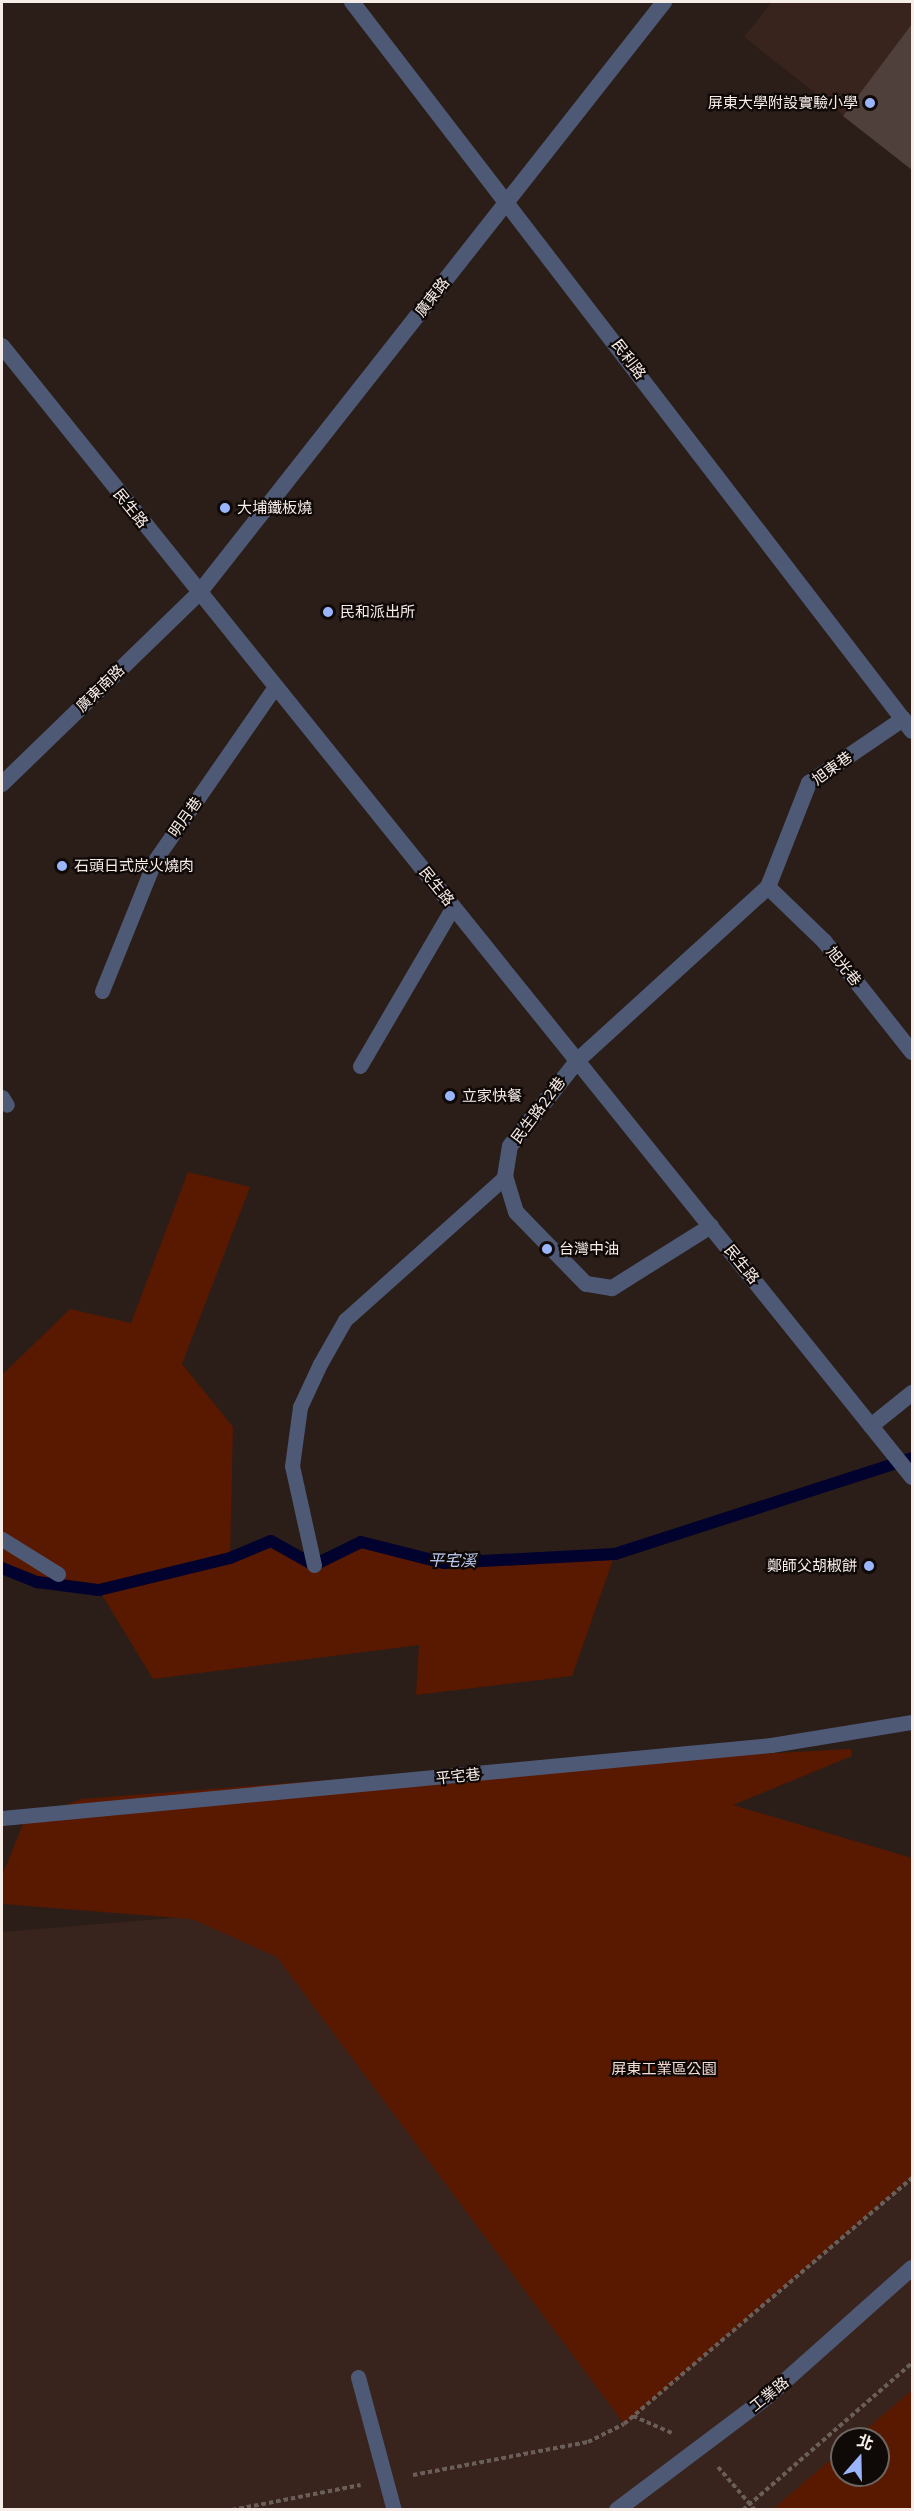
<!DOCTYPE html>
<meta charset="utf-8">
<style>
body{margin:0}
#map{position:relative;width:914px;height:2511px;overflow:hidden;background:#2b1d18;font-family:Mulish,"Noto Sans TC",sans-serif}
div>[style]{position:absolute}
.built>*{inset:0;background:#38241d}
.green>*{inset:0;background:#591900}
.stream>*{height:12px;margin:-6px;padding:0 6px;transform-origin:6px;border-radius:6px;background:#02022e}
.building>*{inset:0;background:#50403b}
.path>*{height:4px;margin-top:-2px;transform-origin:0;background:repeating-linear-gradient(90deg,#6a5e59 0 4.5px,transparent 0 7.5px)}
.service>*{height:15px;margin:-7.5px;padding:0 7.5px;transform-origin:7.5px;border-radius:7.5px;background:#4e5976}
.minor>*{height:16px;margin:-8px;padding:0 8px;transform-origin:8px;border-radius:8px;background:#4e5976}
.tertiary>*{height:16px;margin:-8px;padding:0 8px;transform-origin:8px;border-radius:8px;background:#4e5976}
.dots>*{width:16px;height:16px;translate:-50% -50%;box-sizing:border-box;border:3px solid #0f0907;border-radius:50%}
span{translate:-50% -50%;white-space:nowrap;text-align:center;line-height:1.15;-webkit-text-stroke:4.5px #0f0907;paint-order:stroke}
.poi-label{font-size:15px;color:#f6ece8}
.right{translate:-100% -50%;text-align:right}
.left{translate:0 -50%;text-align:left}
.street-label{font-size:15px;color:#f6ece8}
.park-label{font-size:15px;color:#f3dcd4}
.water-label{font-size:16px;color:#bdccf2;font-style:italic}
.frame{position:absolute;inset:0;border:3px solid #f6ece8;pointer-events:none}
.north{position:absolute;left:830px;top:2427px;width:60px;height:60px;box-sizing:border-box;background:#0f0907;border:2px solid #6b6461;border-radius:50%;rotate:20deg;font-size:16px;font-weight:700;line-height:24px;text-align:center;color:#f6ece8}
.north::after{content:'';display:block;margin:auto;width:21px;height:27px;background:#9bb5fd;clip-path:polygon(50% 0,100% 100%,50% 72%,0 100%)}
</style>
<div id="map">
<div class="built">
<div style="clip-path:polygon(772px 2px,912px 2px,912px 169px,744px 37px)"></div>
<div style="clip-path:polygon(evenodd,912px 1858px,912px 2509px,2px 2510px,2px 1932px,912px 1858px,842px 2439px,878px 2439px,878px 2475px,842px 2475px,842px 2439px)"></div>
</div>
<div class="green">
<div style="clip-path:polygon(188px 1172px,250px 1187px,182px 1364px,233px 1427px,230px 1558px,271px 1541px,314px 1565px,361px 1542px,444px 1563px,615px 1554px,572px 1676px,416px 1695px,419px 1645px,153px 1679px,99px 1590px,37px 1582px,2px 1568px,2px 1375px,70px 1309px,131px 1323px)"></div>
<div style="clip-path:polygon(851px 1749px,852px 1756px,733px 1805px,912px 1858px,912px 2176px,624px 2424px,277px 1957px,192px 1919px,2px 1904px,2px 1876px,25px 1819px,82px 1799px,471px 1769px)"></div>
<div style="clip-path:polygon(912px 2390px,912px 2509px,773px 2509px,842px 2450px,842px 2475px,878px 2475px,878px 2439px,855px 2439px)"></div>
</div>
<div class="stream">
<div style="left:2px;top:1568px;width:38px;rotate:22deg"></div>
<div style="left:37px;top:1582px;width:63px;rotate:7.4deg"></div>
<div style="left:99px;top:1590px;width:135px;rotate:-13.7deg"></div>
<div style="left:230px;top:1558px;width:44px;rotate:-22.5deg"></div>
<div style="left:271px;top:1541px;width:49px;rotate:29.2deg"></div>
<div style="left:314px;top:1565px;width:52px;rotate:-26.1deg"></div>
<div style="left:361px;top:1542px;width:86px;rotate:14.2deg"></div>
<div style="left:444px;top:1563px;width:171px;rotate:-3deg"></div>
<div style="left:615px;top:1554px;width:312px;rotate:-17.9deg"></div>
</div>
<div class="building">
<div style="clip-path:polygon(912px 24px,912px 170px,843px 116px)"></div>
</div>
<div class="path">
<div style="left:633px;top:2416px;width:43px;rotate:23.6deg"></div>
<div style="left:718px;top:2467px;width:57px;rotate:49.3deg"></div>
<div style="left:413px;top:2475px;width:178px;rotate:-10.7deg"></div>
<div style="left:588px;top:2442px;width:40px;rotate:-26.6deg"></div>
<div style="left:624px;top:2424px;width:379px;rotate:-40.5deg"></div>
<div style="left:232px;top:2510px;width:131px;rotate:-11deg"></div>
<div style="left:743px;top:2510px;width:224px;rotate:-41deg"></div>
</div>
<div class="service">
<div style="left:102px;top:991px;width:141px;rotate:-68deg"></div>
<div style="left:155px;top:860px;width:211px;rotate:-55.3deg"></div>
<div style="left:360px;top:1066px;width:184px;rotate:-59.7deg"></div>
<div style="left:2px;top:1097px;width:9px;rotate:58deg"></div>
<div style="left:2px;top:1539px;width:66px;rotate:32deg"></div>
<div style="left:314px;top:1565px;width:101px;rotate:-102.5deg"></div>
<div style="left:292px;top:1466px;width:60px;rotate:-82.3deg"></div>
<div style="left:300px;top:1407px;width:47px;rotate:-65.1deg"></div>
<div style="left:320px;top:1364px;width:51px;rotate:-60.4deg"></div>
<div style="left:345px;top:1320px;width:215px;rotate:-41.8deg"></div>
<div style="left:2px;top:1818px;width:772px;rotate:-5.42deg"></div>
<div style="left:771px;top:1745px;width:143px;rotate:-9.3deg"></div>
<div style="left:358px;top:2377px;width:138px;rotate:74.9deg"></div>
</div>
<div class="minor">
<div style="left:352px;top:2px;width:919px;rotate:52.47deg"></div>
<div style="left:768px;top:887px;width:78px;rotate:44deg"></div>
<div style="left:824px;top:941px;width:142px;rotate:51.6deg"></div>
<div style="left:711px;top:1226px;width:117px;rotate:147.9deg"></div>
<div style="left:612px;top:1288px;width:26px;rotate:-171deg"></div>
<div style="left:586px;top:1284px;width:100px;rotate:-134.2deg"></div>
<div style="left:516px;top:1212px;width:37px;rotate:-107deg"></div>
<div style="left:505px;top:1177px;width:31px;rotate:-81deg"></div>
<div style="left:510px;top:1146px;width:110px;rotate:-51.7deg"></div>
<div style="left:578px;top:1060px;width:257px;rotate:-42.3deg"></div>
<div style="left:768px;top:887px;width:112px;rotate:-68.5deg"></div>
<div style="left:809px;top:783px;width:114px;rotate:-34.2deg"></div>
<div style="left:871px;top:1426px;width:53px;rotate:-38.8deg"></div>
<div style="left:617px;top:2510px;width:188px;rotate:-37deg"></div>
<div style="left:767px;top:2397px;width:194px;rotate:-41.7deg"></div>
</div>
<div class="tertiary">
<div style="left:2px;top:346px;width:1452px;rotate:51.18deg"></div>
<div style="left:2px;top:784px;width:274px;rotate:-44.1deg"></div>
<div style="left:199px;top:593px;width:752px;rotate:-51.8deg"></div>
</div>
<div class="dots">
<div style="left:870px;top:103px;background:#9bb5fd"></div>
<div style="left:225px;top:508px;background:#9bb5fd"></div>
<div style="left:328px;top:612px;background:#9bb5fd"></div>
<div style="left:62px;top:866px;background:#9bb5fd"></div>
<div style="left:450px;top:1096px;background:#9bb5fd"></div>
<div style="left:547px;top:1249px;background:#9bb5fd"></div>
<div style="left:869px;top:1566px;background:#9bb5fd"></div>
</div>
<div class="poi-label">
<span class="right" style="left:858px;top:103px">屏東大學附設實驗小學</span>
<span class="left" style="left:237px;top:508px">大埔鐵板燒</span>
<span class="left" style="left:340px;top:612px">民和派出所</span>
<span class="left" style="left:74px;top:866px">石頭日式炭火燒肉</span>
<span class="left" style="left:462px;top:1096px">立家快餐</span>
<span class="left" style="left:559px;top:1249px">台灣中油</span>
<span class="right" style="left:857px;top:1566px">鄭師父胡椒餅</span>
</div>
<div class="street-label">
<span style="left:432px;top:297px;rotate:-52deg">廣東路</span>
<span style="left:629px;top:359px;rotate:53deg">民利路</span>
<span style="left:131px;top:508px;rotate:51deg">民生路</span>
<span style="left:100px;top:688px;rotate:-44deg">廣東南路</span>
<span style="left:832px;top:768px;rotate:-36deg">旭東巷</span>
<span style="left:185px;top:817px;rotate:-55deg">明月巷</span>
<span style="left:437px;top:886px;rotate:51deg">民生路</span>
<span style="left:844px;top:966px;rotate:51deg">旭光巷</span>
<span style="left:538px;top:1110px;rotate:-53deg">民生路22巷</span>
<span style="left:742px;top:1264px;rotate:51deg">民生路</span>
<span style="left:458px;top:1776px;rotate:-6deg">平宅巷</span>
<span style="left:769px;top:2394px;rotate:-39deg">工業路</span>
</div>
<div class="park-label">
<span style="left:664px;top:2069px">屏東工業區公園</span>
</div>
<div class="water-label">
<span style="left:452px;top:1560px;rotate:1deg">平宅溪</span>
</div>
<div class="frame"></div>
<div class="north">北</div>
</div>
